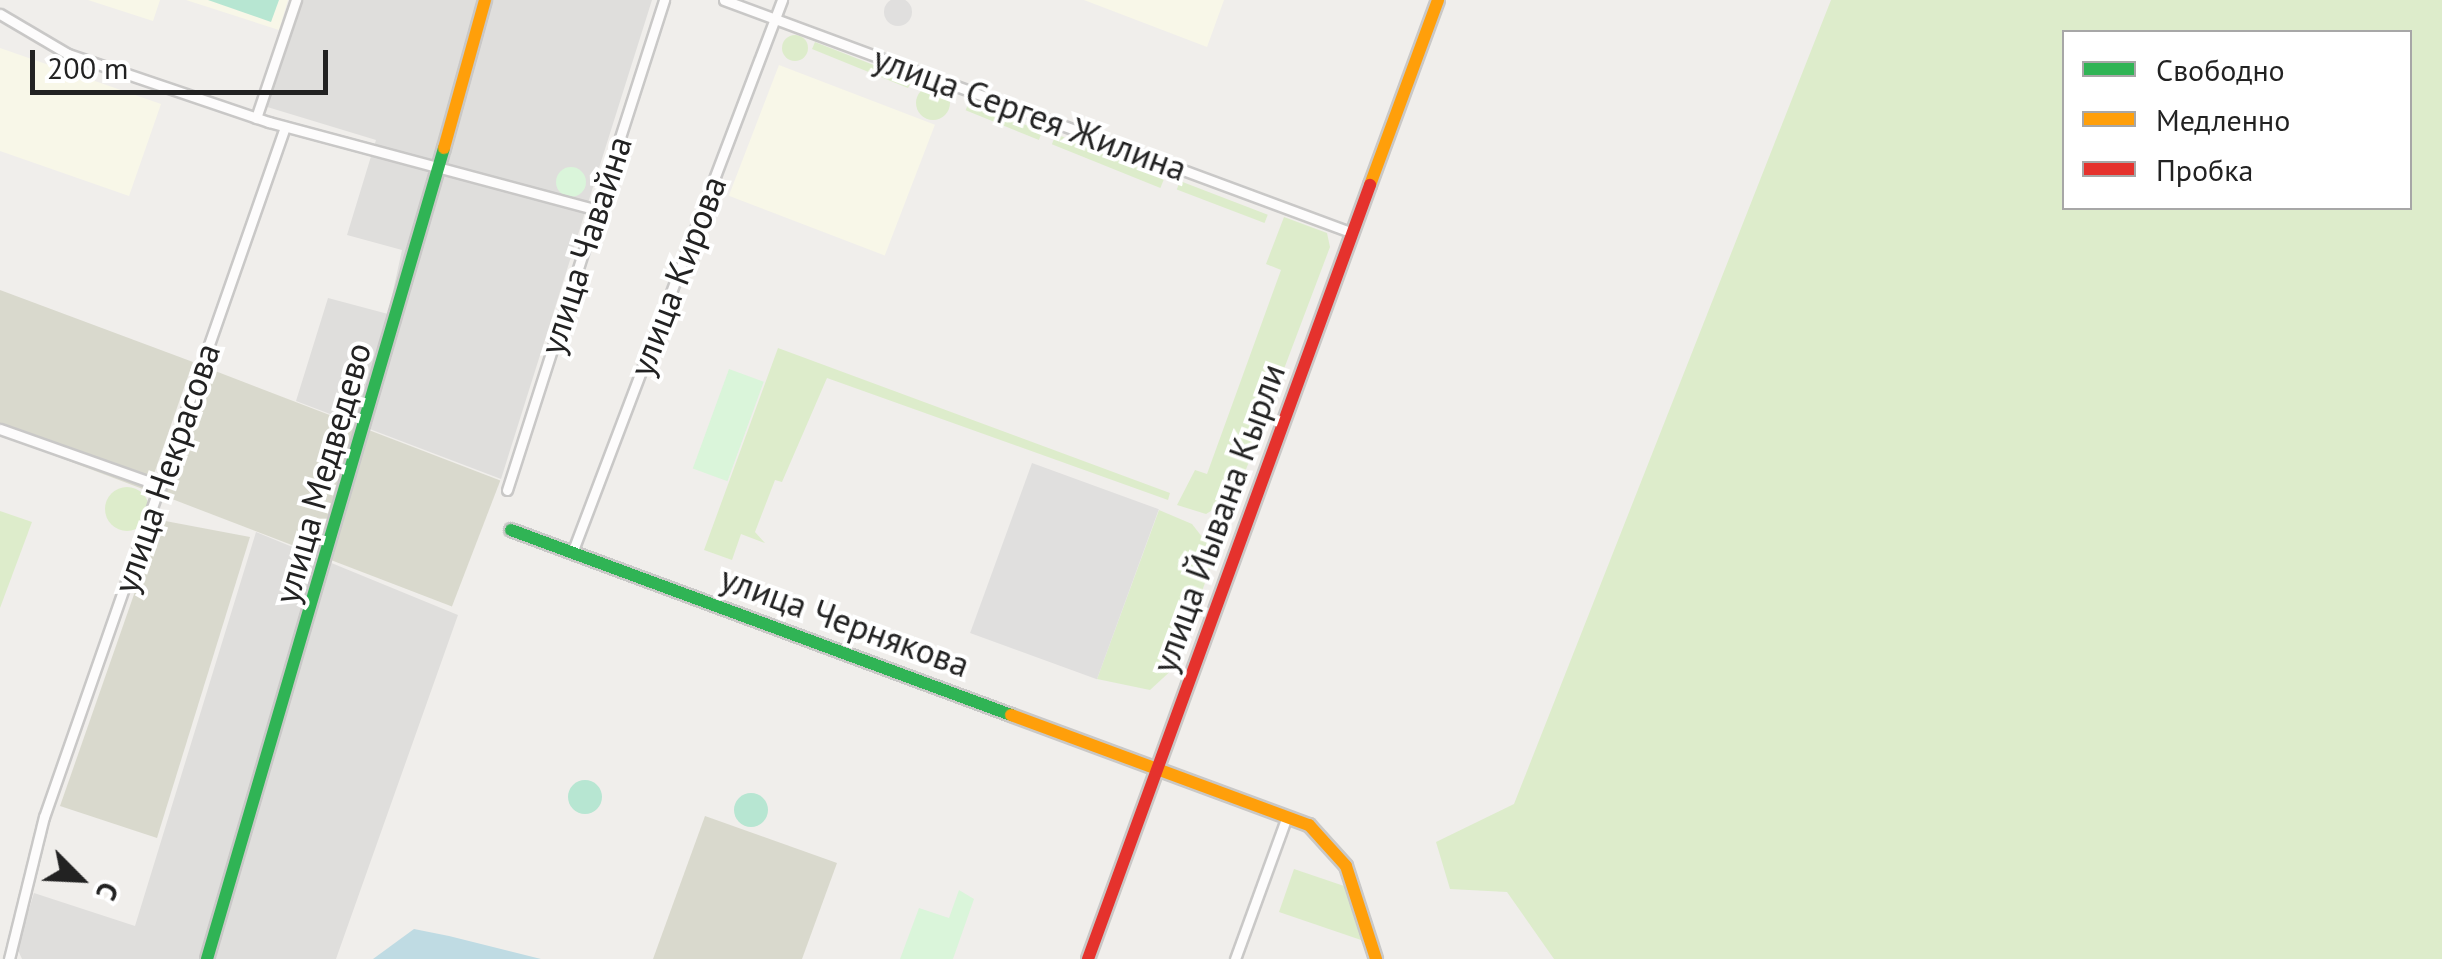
<!DOCTYPE html>
<meta charset="utf-8">
<style>
body{margin:0}
#map{position:relative;width:2442px;height:959px;overflow:hidden;background:#f0eeeb;font-family:"PT Sans",sans-serif}
div>[style]{position:absolute}
.residential>*{inset:0;background:#dfdedc}
.education>*{inset:0;background:#f8f7e8;transform-origin:0 0}
.construction>*{inset:0;background:#d9d9cd;transform-origin:0 0}
.grass>*{inset:0;background:#ddeccb;transform-origin:0 0}
.round{border-radius:50%}
.park>*{inset:0;background:#daf5da;transform-origin:0 0}
.pitch>*{inset:0;background:#b7e6d2}
.parking>*{inset:0;background:#e0dfde;transform-origin:0 0}
.water>*{inset:0;background:#bfdbe3}
.roads{filter:drop-shadow(2px 0 #c9c8c7) drop-shadow(-2px 0 #c9c8c7) drop-shadow(0 2px #c9c8c7) drop-shadow(0 -2px #c9c8c7)}
.street>*{height:9px;margin:-4.5px;padding:0 4.5px;transform-origin:4.5px;border-radius:4.5px;background:#fdfcfc}
.fast>*{height:12px;margin:-6px;padding:0 6px;transform-origin:6px;border-radius:6px;background:#30b455}
.slow>*{height:12px;margin:-6px;padding:0 6px;transform-origin:6px;border-radius:6px;background:#ff9f0a}
.jam>*{height:12px;margin:-6px;padding:0 6px;transform-origin:6px;border-radius:6px;background:#e5322d}
span{translate:-50% -50%;white-space:nowrap;text-align:center;line-height:1.15;-webkit-text-stroke:8px #fff;paint-order:stroke}
.street-label{font-size:35px;color:#222}
.legend{position:absolute;left:2062px;top:30px;width:350px;height:180px;box-sizing:border-box;background:#fff;border:2px solid #a7a7a7;margin:0;padding:12px 18px;list-style:none;font-size:30px;color:#222}
.legend li{display:flex;align-items:center;gap:20px;height:50px}
.legend b{width:50px;border:2px solid #a7a7a7}
.north{position:absolute;left:30px;top:829px;width:100px;height:100px;-webkit-text-stroke:8px #fff;paint-order:stroke;rotate:114deg;font-size:28px;font-weight:700;line-height:40px;text-align:center;color:#222}
.north::after{content:'';display:block;margin:auto;width:35px;height:45px;background:#222;clip-path:polygon(50% 0,100% 100%,50% 72%,0 100%)}
.scale{position:absolute;left:30px;top:50px;width:298px;height:45px;box-sizing:border-box;border:5px solid #222;border-top:0;padding-left:12px;font-size:30px;line-height:35px;white-space:nowrap;color:#222;-webkit-text-stroke:8px #fff;paint-order:stroke}
</style>
<div id="map">
<div class="residential">
<div style="clip-path:polygon(302px 0,652px 0,501px 479px,296px 401px,328px 298px,388px 314px,402px 250px,347px 235px,376px 140px,264px 106px)"></div>
<div style="clip-path:polygon(256px 532px,458px 615px,336px 959px,22px 959px,17px 948px,34px 893px,135px 926px)"></div>
</div>
<div class="education">
<div style="clip-path:polygon(88px 0,160px 0,153px 21px)"></div>
<div style="clip-path:polygon(186px 0,288px 0,279px 30px)"></div>
<div style="clip-path:polygon(1084px 0,1224px 0,1207px 47px)"></div>
<div style="clip-path:polygon(0 48px,161px 104px,129px 196px,0 151px)"></div>
<div style="left:779px;top:65px;width:167px;height:140px;rotate:21deg"></div>
</div>
<div class="construction">
<div style="clip-path:polygon(0 290px,193px 362px,148px 491px,0 435px)"></div>
<div style="left:210px;top:369px;width:311px;height:135px;rotate:21deg"></div>
<div style="clip-path:polygon(160px 520px,250px 537px,157px 838px,60px 806px)"></div>
<div style="clip-path:polygon(705px 816px,837px 863px,802px 959px,653px 959px)"></div>
</div>
<div class="grass">
<div style="clip-path:polygon(evenodd,1831px 0,2442px 0,2442px 959px,1554px 959px,1507px 892px,1450px 889px,1436px 842px,1514px 804px,1831px 0,2064px 32px,2410px 32px,2410px 208px,2064px 208px,2064px 32px)"></div>
<div class="round" style="left:782px;top:35px;width:26px;height:26px"></div>
<div style="clip-path:polygon(815px 42px,912px 80px,908px 88px,812px 49px)"></div>
<div class="round" style="left:916px;top:86px;width:34px;height:34px"></div>
<div style="left:969px;top:102px;width:79px;height:9px;rotate:22deg"></div>
<div style="left:1056px;top:134px;width:117px;height:11px;rotate:22deg"></div>
<div style="left:1180px;top:181px;width:94px;height:9px;rotate:21deg"></div>
<div style="clip-path:polygon(1284px 217px,1327px 233px,1330px 247px,1236px 496px,1206px 514px,1177px 505px,1195px 470px,1207px 474px,1281px 270px,1266px 264px)"></div>
<div style="clip-path:polygon(778px 348px,1170px 493px,1168px 500px,827px 378px,782px 482px,775px 480px,755px 532px,765px 543px,741px 534px,732px 560px,704px 550px)"></div>
<div class="round" style="left:105px;top:487px;width:44px;height:44px"></div>
<div style="clip-path:polygon(1159px 510px,1192px 524px,1210px 547px,1211px 566px,1175px 667px,1150px 690px,1097px 679px)"></div>
<div style="clip-path:polygon(0 511px,32px 522px,0 608px)"></div>
<div style="clip-path:polygon(1294px 869px,1350px 888px,1364px 941px,1279px 912px)"></div>
</div>
<div class="park">
<div class="round" style="left:556px;top:167px;width:30px;height:30px"></div>
<div style="left:729px;top:369px;width:37px;height:106px;rotate:20deg"></div>
<div style="clip-path:polygon(959px 890px,974px 899px,953px 959px,900px 959px,919px 908px,949px 918px)"></div>
</div>
<div class="pitch">
<div style="clip-path:polygon(208px 0,279px 0,271px 22px)"></div>
<div class="round" style="left:568px;top:780px;width:34px;height:34px"></div>
<div class="round" style="left:734px;top:793px;width:34px;height:34px"></div>
</div>
<div class="parking">
<div class="round" style="left:884px;top:-2px;width:28px;height:28px"></div>
<div style="left:1032px;top:463px;width:135px;height:181px;rotate:20deg"></div>
</div>
<div class="water">
<div style="clip-path:polygon(414px 929px,449px 936px,541px 959px,373px 959px)"></div>
</div>
<div class="roads">
<div class="street">
<div style="left:724px;top:0;width:671px;rotate:20.33deg"></div>
<div style="left:0;top:14px;width:79px;rotate:30.5deg"></div>
<div style="left:68px;top:54px;width:212px;rotate:18.7deg"></div>
<div style="left:269px;top:122px;width:340px;rotate:15deg"></div>
<div style="left:256px;top:118px;width:125px;rotate:-71.3deg"></div>
<div style="left:0;top:429px;width:171px;rotate:19.5deg"></div>
<div style="left:507px;top:490px;width:515px;rotate:-72.23deg"></div>
<div style="left:572px;top:553px;width:592px;rotate:-69.21deg"></div>
<div style="left:9px;top:959px;width:146px;rotate:-76.2deg"></div>
<div style="left:44px;top:817px;width:731px;rotate:-70.75deg"></div>
<div style="left:1235px;top:959px;width:152px;rotate:-70deg"></div>
</div>
<div class="fast">
<div style="left:511px;top:530px;width:533px;rotate:20.3deg"></div>
<div style="left:207px;top:959px;width:845px;rotate:-73.71deg"></div>
</div>
<div class="slow">
<div style="left:444px;top:148px;width:154px;rotate:-74.5deg"></div>
<div style="left:1370px;top:185px;width:197px;rotate:-69.8deg"></div>
<div style="left:1011px;top:715px;width:318px;rotate:20.3deg"></div>
<div style="left:1309px;top:825px;width:55px;rotate:47.9deg"></div>
<div style="left:1346px;top:866px;width:98px;rotate:72.1deg"></div>
</div>
<div class="jam">
<div style="left:1088px;top:959px;width:824px;rotate:-69.98deg"></div>
</div>
</div>
<div class="street-label">
<span style="left:1030px;top:113px;rotate:20deg">улица Сергея Жилина</span>
<span style="left:585px;top:245px;rotate:-72deg">улица Чавайна</span>
<span style="left:677px;top:276px;rotate:-69deg">улица Кирова</span>
<span style="left:166px;top:468px;rotate:-71deg">улица Некрасова</span>
<span style="left:322px;top:473px;rotate:-74deg">улица Медведево</span>
<span style="left:1218px;top:518px;rotate:-70deg">улица Йывана Кырли</span>
<span style="left:845px;top:621px;rotate:20deg">улица Чернякова</span>
</div>
<ul class="legend">
<li><b style="height:12px;background:#30b455"></b>Свободно</li>
<li><b style="height:12px;background:#ff9f0a"></b>Медленно</li>
<li><b style="height:12px;background:#e5322d"></b>Пробка</li>
</ul>
<div class="north">С</div>
<div class="scale">200 m</div>
</div>
